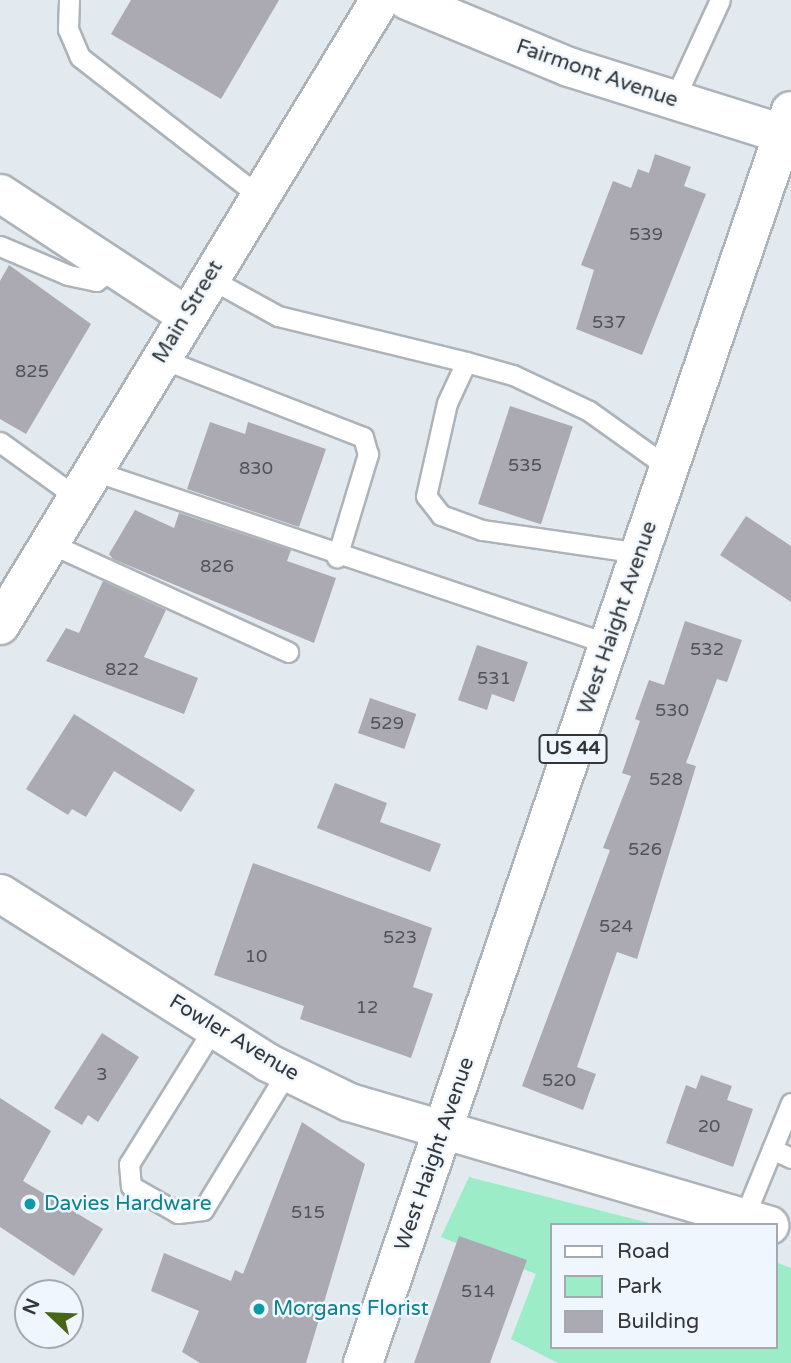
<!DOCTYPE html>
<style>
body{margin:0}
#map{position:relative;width:791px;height:1363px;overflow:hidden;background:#e2e9ef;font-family:"Varela Round",sans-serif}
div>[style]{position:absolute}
.green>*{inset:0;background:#9becc7}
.building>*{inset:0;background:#abaab3;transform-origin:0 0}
.roads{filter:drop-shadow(2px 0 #acb3b9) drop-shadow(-2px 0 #acb3b9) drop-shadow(0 2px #acb3b9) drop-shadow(0 -2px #acb3b9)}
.service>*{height:19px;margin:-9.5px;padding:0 9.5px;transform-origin:9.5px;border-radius:9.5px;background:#fff}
.minor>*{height:37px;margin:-18.5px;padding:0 18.5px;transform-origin:18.5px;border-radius:18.5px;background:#fff}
.tertiary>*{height:38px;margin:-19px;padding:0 19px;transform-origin:19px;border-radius:19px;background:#fff}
.trunk>*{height:38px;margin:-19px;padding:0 19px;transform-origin:19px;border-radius:19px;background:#fff}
.dots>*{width:19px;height:19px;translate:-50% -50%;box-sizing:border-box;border:4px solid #eff6fd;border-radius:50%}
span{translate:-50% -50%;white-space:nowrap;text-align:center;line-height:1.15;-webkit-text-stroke:5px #eff6fd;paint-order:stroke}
.number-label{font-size:18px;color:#515357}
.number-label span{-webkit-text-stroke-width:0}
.shield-label span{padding:2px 5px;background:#eff6fd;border:2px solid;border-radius:5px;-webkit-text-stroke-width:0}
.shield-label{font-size:19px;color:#333638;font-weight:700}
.street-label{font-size:21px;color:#333638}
.culture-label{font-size:21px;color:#0d838f}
.left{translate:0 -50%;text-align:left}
.legend{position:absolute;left:550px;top:1223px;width:228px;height:126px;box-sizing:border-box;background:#eff6fd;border:2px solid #a4a9ae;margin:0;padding:9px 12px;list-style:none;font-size:21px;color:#333638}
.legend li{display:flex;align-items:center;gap:14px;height:35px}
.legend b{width:35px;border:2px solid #a4a9ae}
.north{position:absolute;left:14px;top:1279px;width:70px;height:70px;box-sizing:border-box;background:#eff6fd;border:2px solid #a4a9ae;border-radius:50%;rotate:293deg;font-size:19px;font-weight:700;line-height:28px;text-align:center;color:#333638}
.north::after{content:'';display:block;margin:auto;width:24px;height:32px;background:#496517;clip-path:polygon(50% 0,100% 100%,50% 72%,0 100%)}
</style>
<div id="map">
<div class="green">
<div style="clip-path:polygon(469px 1177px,657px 1225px,551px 1225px,551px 1347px,775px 1347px,775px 1262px,791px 1268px,791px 1363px,558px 1363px,511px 1339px,536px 1274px,441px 1237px)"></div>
</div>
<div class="building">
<div style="clip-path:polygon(131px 0,279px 0,221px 99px,111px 34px)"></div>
<div style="clip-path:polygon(655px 154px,691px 167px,684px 186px,706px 194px,642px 355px,576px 329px,594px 270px,581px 265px,613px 181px,631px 188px,638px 169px,649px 173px)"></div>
<div style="clip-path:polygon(9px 265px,91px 324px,26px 434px,0 419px,0 281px)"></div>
<div style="left:510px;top:406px;width:66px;height:103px;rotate:18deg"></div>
<div style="clip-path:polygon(210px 422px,245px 434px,248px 422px,326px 449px,299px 527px,187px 489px)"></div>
<div style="clip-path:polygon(135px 510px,174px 528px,179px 513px,291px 550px,287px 561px,336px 578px,314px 643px,113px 559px,109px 554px)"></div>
<div style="clip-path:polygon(746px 516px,791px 546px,791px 602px,720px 555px)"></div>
<div style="clip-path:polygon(103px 581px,166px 610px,144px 657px,198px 678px,184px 714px,46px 661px,66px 628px,79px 633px)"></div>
<div style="clip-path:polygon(685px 621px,742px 640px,727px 682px,717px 679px,686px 763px,696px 766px,637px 959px,617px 952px,577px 1067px,596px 1074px,583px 1110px,522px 1086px,610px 850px,603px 848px,631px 776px,622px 773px,640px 721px,635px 719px,649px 680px,664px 685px)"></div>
<div style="clip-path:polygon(477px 645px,528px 662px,514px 702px,492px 694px,487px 710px,458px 700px)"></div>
<div style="left:370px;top:698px;width:49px;height:37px;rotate:19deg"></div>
<div style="clip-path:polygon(74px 714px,195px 790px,181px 812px,114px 771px,86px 817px,72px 809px,68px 815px,26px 789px)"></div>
<div style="clip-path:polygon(335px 783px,387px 803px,380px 822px,441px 844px,430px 872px,317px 828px)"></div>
<div style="clip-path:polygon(253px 863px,432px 928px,413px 987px,433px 994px,411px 1058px,300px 1019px,304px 1006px,214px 975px)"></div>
<div style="clip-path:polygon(102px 1033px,139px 1057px,98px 1122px,88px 1115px,82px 1125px,54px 1108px)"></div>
<div style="clip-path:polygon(701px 1075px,732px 1086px,727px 1100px,753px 1109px,733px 1167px,666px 1143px,686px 1085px,696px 1089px)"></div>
<div style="clip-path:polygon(0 1098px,51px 1131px,23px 1181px,103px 1229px,74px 1276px,0 1227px)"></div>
<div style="clip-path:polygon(302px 1122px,365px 1164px,306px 1363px,200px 1363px,182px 1352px,199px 1311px,151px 1291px,164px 1253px,231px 1281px,235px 1270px,243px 1274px)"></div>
<div style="clip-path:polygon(459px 1236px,527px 1260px,490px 1363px,414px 1363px)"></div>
</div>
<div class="roads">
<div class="service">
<div style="left:69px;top:0;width:29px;rotate:92deg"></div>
<div style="left:68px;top:29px;width:30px;rotate:67deg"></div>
<div style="left:80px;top:57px;width:227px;rotate:37.8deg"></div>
<div style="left:673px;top:102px;width:112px;rotate:-65.3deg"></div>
<div style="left:0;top:246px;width:74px;rotate:23.1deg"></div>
<div style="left:68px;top:275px;width:29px;rotate:12deg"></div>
<div style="left:96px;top:281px;width:22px;rotate:-36deg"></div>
<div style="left:209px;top:278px;width:79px;rotate:28.8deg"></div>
<div style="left:278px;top:316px;width:194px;rotate:13.7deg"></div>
<div style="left:160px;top:358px;width:218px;rotate:21.3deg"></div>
<div style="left:363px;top:437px;width:18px;rotate:74deg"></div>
<div style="left:368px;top:454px;width:108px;rotate:106.8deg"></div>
<div style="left:0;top:442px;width:92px;rotate:35.8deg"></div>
<div style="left:91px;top:470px;width:546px;rotate:18.57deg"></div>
<div style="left:47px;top:542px;width:265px;rotate:24.5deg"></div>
<div style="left:640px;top:553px;width:160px;rotate:-171.7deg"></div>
<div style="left:482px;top:530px;width:44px;rotate:-159.9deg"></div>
<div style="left:441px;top:515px;width:24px;rotate:-128deg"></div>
<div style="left:426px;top:496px;width:95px;rotate:-77.3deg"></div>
<div style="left:447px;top:403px;width:45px;rotate:-65.1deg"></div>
<div style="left:466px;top:362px;width:49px;rotate:15.5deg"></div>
<div style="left:513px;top:375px;width:84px;rotate:25.3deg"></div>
<div style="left:589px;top:411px;width:98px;rotate:35.5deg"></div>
<div style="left:213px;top:1029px;width:159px;rotate:121.9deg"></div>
<div style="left:129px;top:1164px;width:22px;rotate:85deg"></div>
<div style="left:131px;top:1186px;width:54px;rotate:29.9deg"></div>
<div style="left:178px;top:1213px;width:25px;rotate:-7deg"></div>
<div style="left:203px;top:1210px;width:162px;rotate:-58.7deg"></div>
<div style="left:772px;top:1149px;width:21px;rotate:25deg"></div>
<div style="left:745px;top:1215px;width:121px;rotate:-67.7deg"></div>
</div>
<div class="minor">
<div style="left:0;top:193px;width:222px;rotate:33.3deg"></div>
<div style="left:0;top:893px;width:316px;rotate:32.3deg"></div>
<div style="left:267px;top:1062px;width:91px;rotate:26deg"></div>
<div style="left:349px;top:1102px;width:438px;rotate:16.3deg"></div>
</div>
<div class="tertiary">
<div style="left:407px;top:0;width:175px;rotate:22.5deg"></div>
<div style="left:569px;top:67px;width:224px;rotate:17.4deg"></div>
<div style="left:0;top:625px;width:731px;rotate:-58.7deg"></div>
</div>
<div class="trunk">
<div style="left:363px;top:1363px;width:1323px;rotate:-71.13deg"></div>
</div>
</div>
<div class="dots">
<div style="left:30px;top:1204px;background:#0f9aa8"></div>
<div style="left:259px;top:1309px;background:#0f9aa8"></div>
</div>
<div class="number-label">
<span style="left:646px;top:234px">539</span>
<span style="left:609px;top:322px">537</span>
<span style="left:32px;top:371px">825</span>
<span style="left:525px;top:465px">535</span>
<span style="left:256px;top:468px">830</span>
<span style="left:217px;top:566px">826</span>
<span style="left:707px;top:649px">532</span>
<span style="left:122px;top:669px">822</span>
<span style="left:494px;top:678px">531</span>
<span style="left:672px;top:710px">530</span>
<span style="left:387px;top:723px">529</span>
<span style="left:666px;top:779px">528</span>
<span style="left:645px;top:849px">526</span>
<span style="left:616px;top:926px">524</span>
<span style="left:400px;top:937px">523</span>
<span style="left:256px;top:956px">10</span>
<span style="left:367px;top:1007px">12</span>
<span style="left:102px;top:1074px">3</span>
<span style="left:559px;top:1080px">520</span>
<span style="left:709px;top:1126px">20</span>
<span style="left:308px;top:1212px">515</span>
<span style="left:478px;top:1291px">514</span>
</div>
<div class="shield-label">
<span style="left:573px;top:749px">US 44</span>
</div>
<div class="street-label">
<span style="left:597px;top:74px;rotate:19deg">Fairmont Avenue</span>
<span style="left:188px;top:312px;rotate:-59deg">Main Street</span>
<span style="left:618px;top:618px;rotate:-71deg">West Haight Avenue</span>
<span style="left:234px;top:1038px;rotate:31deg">Fowler Avenue</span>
<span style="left:435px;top:1154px;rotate:-71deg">West Haight Avenue</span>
</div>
<div class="culture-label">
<span class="left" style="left:44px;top:1204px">Davies Hardware</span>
<span class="left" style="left:273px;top:1309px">Morgans Florist</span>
</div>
<ul class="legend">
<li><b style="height:9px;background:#fff"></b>Road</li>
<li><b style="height:19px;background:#9becc7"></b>Park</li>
<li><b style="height:19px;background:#abaab3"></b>Building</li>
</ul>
<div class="north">N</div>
</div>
